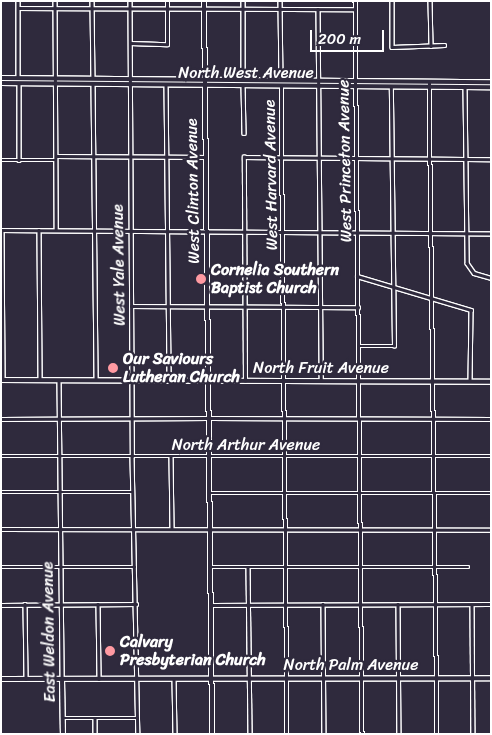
<!DOCTYPE html>
<style>
body{margin:0}
#map{position:relative;width:492px;height:735px;overflow:hidden;background:#2f2a3d;font-family:Sriracha,sans-serif}
div>[style]{position:absolute}
.roads{filter:drop-shadow(1px 0 #fff) drop-shadow(-1px 0 #fff) drop-shadow(0 1px #fff) drop-shadow(0 -1px #fff)}
.street>*{height:2.5px;margin:-1.25px;padding:0 1.25px;transform-origin:1.25px;border-radius:1.25px;background:#2f2a3d}
.secondary>*{height:4px;margin:-2px;padding:0 2px;transform-origin:2px;border-radius:2px;background:#2f2a3d}
.dots>*{width:14px;height:14px;translate:-50% -50%;box-sizing:border-box;border:2px solid #2f2a3d;border-radius:50%}
span{translate:-50% -50%;white-space:nowrap;text-align:center;line-height:1.15;-webkit-text-stroke:4.5px #2f2a3d;paint-order:stroke}
.street-label{font-size:16px;color:#fff}
.poi-label{font-size:16px;color:#fff;font-weight:700}
.left{translate:0 -50%;text-align:left}
.frame{position:absolute;inset:0;border:2px solid #fff;pointer-events:none}
.scale{position:absolute;left:310px;top:30px;width:74px;height:22px;box-sizing:border-box;border:2px solid #fff;border-top:0;padding-left:6px;font-size:15px;line-height:18px;white-space:nowrap;color:#fff;-webkit-text-stroke:4px #2f2a3d;paint-order:stroke}
</style>
<div id="map">
<div class="roads">
<div class="street">
<div style="left:18px;top:1px;width:77px;rotate:90deg"></div>
<div style="left:55px;top:1px;width:229px;rotate:89.7deg"></div>
<div style="left:92px;top:1px;width:77px;rotate:89.3deg"></div>
<div style="left:130px;top:1px;width:455px;rotate:89.7deg"></div>
<div style="left:132px;top:456px;width:278px;rotate:88.8deg"></div>
<div style="left:243px;top:1px;width:78px;rotate:90deg"></div>
<div style="left:280px;top:1px;width:79px;rotate:89.3deg"></div>
<div style="left:355px;top:1px;width:733px;rotate:89.45deg"></div>
<div style="left:392px;top:1px;width:46px;rotate:90deg"></div>
<div style="left:392px;top:47px;width:52px;rotate:-2.2deg"></div>
<div style="left:430px;top:1px;width:45px;rotate:88.7deg"></div>
<div style="left:18px;top:8px;width:337px;rotate:0.2deg"></div>
<div style="left:318px;top:9px;width:372px;rotate:89.5deg"></div>
<div style="left:130px;top:43px;width:37px;rotate:2deg"></div>
<div style="left:167px;top:44px;width:43px;rotate:-90deg"></div>
<div style="left:429px;top:82px;width:652px;rotate:89.3deg"></div>
<div style="left:19px;top:84px;width:76px;rotate:90deg"></div>
<div style="left:93px;top:84px;width:296px;rotate:89.4deg"></div>
<div style="left:166px;top:84px;width:296px;rotate:89.4deg"></div>
<div style="left:243px;top:85px;width:48px;rotate:88.8deg"></div>
<div style="left:281px;top:85px;width:649px;rotate:89.47deg"></div>
<div style="left:465px;top:87px;width:176px;rotate:89.3deg"></div>
<div style="left:467px;top:263px;width:12px;rotate:55deg"></div>
<div style="left:474px;top:273px;width:18px;rotate:16deg"></div>
<div style="left:56px;top:156px;width:150px;rotate:0.4deg"></div>
<div style="left:1px;top:160px;width:55px"></div>
<div style="left:1px;top:230px;width:490px;rotate:0.4deg"></div>
<div style="left:2px;top:230px;width:150px;rotate:89.6deg"></div>
<div style="left:39px;top:230px;width:150px;rotate:89.6deg"></div>
<div style="left:357px;top:276px;width:119px;rotate:16.6deg"></div>
<div style="left:471px;top:310px;width:71px;rotate:90.8deg"></div>
<div style="left:131px;top:306px;width:227px;rotate:0.3deg"></div>
<div style="left:358px;top:346px;width:36px"></div>
<div style="left:394px;top:346px;width:259px;rotate:-90.7deg"></div>
<div style="left:59px;top:381px;width:298px;rotate:89.4deg"></div>
<div style="left:245px;top:381px;width:224px;rotate:-90.3deg"></div>
<div style="left:244px;top:157px;width:247px;rotate:0.5deg"></div>
<div style="left:209px;top:418px;width:282px;rotate:0.2deg"></div>
<div style="left:1px;top:419px;width:208px;rotate:-0.3deg"></div>
<div style="left:1px;top:456px;width:490px"></div>
<div style="left:171px;top:456px;width:73px;rotate:89.2deg"></div>
<div style="left:1px;top:492px;width:131px"></div>
<div style="left:210px;top:493px;width:281px"></div>
<div style="left:1px;top:529px;width:490px;rotate:0.1deg"></div>
<div style="left:1px;top:567px;width:134px"></div>
<div style="left:211px;top:567px;width:257px"></div>
<div style="left:248px;top:567px;width:167px;rotate:89.3deg"></div>
<div style="left:25px;top:604px;width:75px;rotate:89.2deg"></div>
<div style="left:98px;top:604px;width:75px;rotate:89.2deg"></div>
<div style="left:323px;top:604px;width:130px;rotate:89.6deg"></div>
<div style="left:398px;top:604px;width:130px;rotate:89.6deg"></div>
<div style="left:1px;top:605px;width:135px;rotate:-0.4deg"></div>
<div style="left:211px;top:605px;width:280px;rotate:-0.2deg"></div>
<div style="left:472px;top:605px;width:129px;rotate:89.6deg"></div>
<div style="left:174px;top:678px;width:56px;rotate:89deg"></div>
<div style="left:62px;top:718px;width:76px"></div>
<div style="left:95px;top:718px;width:16px;rotate:90deg"></div>
</div>
<div class="secondary">
<div style="left:204px;top:1px;width:733px;rotate:89.37deg"></div>
<div style="left:1px;top:78px;width:490px;rotate:0.5deg"></div>
<div style="left:1px;top:83px;width:490px;rotate:0.5deg"></div>
<div style="left:1px;top:380px;width:490px;rotate:0.2deg"></div>
<div style="left:1px;top:679px;width:490px;rotate:-0.1deg"></div>
<div style="left:62px;top:679px;width:55px;rotate:89deg"></div>
</div>
</div>
<div class="dots">
<div style="left:201px;top:279px;background:#ff9aa2"></div>
<div style="left:113px;top:368px;background:#ff9aa2"></div>
<div style="left:110px;top:651px;background:#ff9aa2"></div>
</div>
<div class="street-label">
<span style="left:246px;top:73px">North West Avenue</span>
<span style="left:345px;top:161px;rotate:-91deg">West Princeton Avenue</span>
<span style="left:271px;top:175px;rotate:-91deg">West Harvard Avenue</span>
<span style="left:193px;top:191px;rotate:-91deg">West Clinton Avenue</span>
<span style="left:119px;top:265px;rotate:-91deg">West Yale Avenue</span>
<span style="left:321px;top:368px">North Fruit Avenue</span>
<span style="left:246px;top:445px">North Arthur Avenue</span>
<span style="left:49px;top:632px;rotate:-91deg">East Weldon Avenue</span>
<span style="left:351px;top:665px">North Palm Avenue</span>
</div>
<div class="poi-label">
<span class="left" style="left:211px;top:279px">Cornelia Southern<br>Baptist Church</span>
<span class="left" style="left:123px;top:368px">Our Saviours<br>Lutheran Church</span>
<span class="left" style="left:120px;top:651px">Calvary<br>Presbyterian Church</span>
</div>
<div class="frame"></div>
<div class="scale">200 m</div>
</div>
